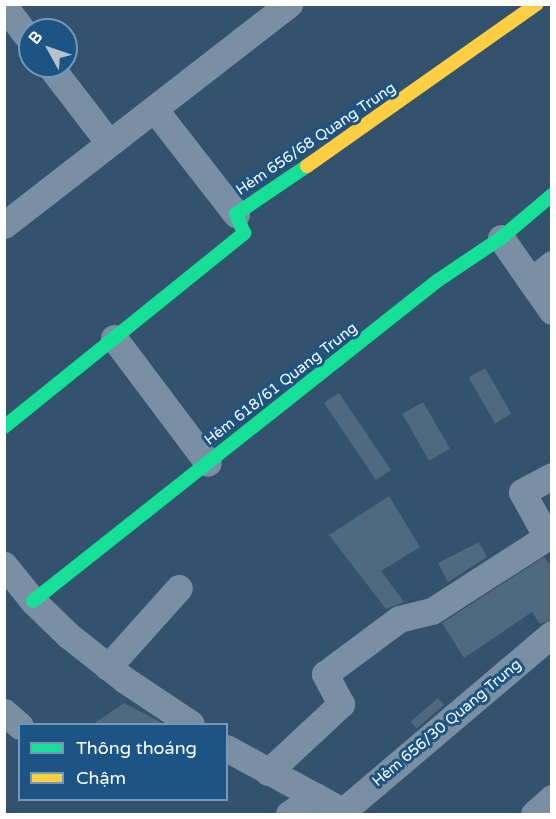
<!DOCTYPE html>
<meta charset="utf-8">
<style>
body{margin:0}
#map{position:relative;width:556px;height:819px;overflow:hidden;background:#33526d;font-family:"Varela Round",sans-serif}
div>[style]{position:absolute}
.building>*{inset:0;background:#4f697e;transform-origin:0 0}
.street>*{height:27px;margin:-13.5px;padding:0 13.5px;transform-origin:13.5px;border-radius:13.5px;background:#7a8fa3}
.fast>*{height:14px;margin:-7px;padding:0 7px;transform-origin:7px;border-radius:7px;background:#16e098}
.slow>*{height:14px;margin:-7px;padding:0 7px;transform-origin:7px;border-radius:7px;background:#ffcf43}
span{translate:-50% -50%;white-space:nowrap;text-align:center;line-height:1.15;-webkit-text-stroke:6px #1b5485;paint-order:stroke}
.street-label{font-size:15px;color:#fff}
.frame{position:absolute;inset:0;border:6px solid #fff;pointer-events:none}
.legend{position:absolute;left:18px;top:723px;width:210px;height:78px;box-sizing:border-box;background:#1b5485;border:2px solid #7698b6;margin:0;padding:8px 10px;list-style:none;font-size:18px;color:#fff}
.legend li{display:flex;align-items:center;gap:12px;height:30px}
.legend b{width:30px;border:2px solid #7698b6}
.north{position:absolute;left:18px;top:18px;width:60px;height:60px;box-sizing:border-box;background:#1b5485;border:2px solid #7698b6;border-radius:50%;rotate:310deg;font-size:16px;font-weight:700;line-height:24px;text-align:center;color:#fff}
.north::after{content:'';display:block;margin:auto;width:21px;height:27px;background:#b8c2cc;clip-path:polygon(50% 0,100% 100%,50% 72%,0 100%)}
</style>
<div id="map">
<div class="building">
<div style="left:485px;top:368px;width:53px;height:19px;rotate:60deg"></div>
<div style="left:339px;top:393px;width:93px;height:18px;rotate:56deg"></div>
<div style="left:423px;top:402px;width:54px;height:24px;rotate:60deg"></div>
<div style="clip-path:polygon(389px 496px,420px 547px,381px 571px,404px 602px,386px 609px,329px 535px)"></div>
<div style="clip-path:polygon(479px 542px,487px 557px,448px 582px,438px 563px)"></div>
<div style="clip-path:polygon(544px 557px,552px 568px,552px 619px,540px 624px,532px 612px,464px 658px,442px 623px)"></div>
<div style="left:438px;top:698px;width:9px;height:36px;rotate:49deg"></div>
<div style="clip-path:polygon(124px 703px,155px 719px,163px 724px,93px 724px)"></div>
</div>
<div class="street">
<div style="left:4px;top:6px;width:43px;rotate:52.6deg"></div>
<div style="left:50px;top:66px;width:97px;rotate:52.5deg"></div>
<div style="left:155px;top:110px;width:132px;rotate:52.1deg"></div>
<div style="left:4px;top:225px;width:361px;rotate:-37.8deg"></div>
<div style="left:501px;top:238px;width:89px;rotate:55.1deg"></div>
<div style="left:531px;top:281px;width:27px;rotate:-39deg"></div>
<div style="left:114px;top:338px;width:156px;rotate:53.1deg"></div>
<div style="left:4px;top:565px;width:46px;rotate:51.1deg"></div>
<div style="left:33px;top:601px;width:49px;rotate:44.2deg"></div>
<div style="left:68px;top:635px;width:73px;rotate:38.3deg"></div>
<div style="left:125px;top:680px;width:79px;rotate:33.7deg"></div>
<div style="left:108px;top:667px;width:106px;rotate:-48.1deg"></div>
<div style="left:4px;top:712px;width:21px;rotate:41deg"></div>
<div style="left:226px;top:748px;width:139px;rotate:28.4deg"></div>
<div style="left:268px;top:772px;width:100px;rotate:-43deg"></div>
<div style="left:341px;top:704px;width:34px;rotate:-118deg"></div>
<div style="left:325px;top:674px;width:92px;rotate:-36.6deg"></div>
<div style="left:399px;top:619px;width:34px;rotate:-14deg"></div>
<div style="left:432px;top:611px;width:137px;rotate:-32.8deg"></div>
<div style="left:547px;top:537px;width:51px;rotate:-119.1deg"></div>
<div style="left:522px;top:492px;width:34px;rotate:-28deg"></div>
<div style="left:343px;top:811px;width:274px;rotate:-40.3deg"></div>
<div style="left:289px;top:814px;width:32px;rotate:-34deg"></div>
<div style="left:534px;top:814px;width:24px;rotate:-42deg"></div>
</div>
<div class="fast">
<div style="left:4px;top:427px;width:309px;rotate:-38.9deg"></div>
<div style="left:244px;top:233px;width:21px;rotate:-113deg"></div>
<div style="left:236px;top:214px;width:86px;rotate:-34.1deg"></div>
<div style="left:33px;top:601px;width:515px;rotate:-38.38deg"></div>
<div style="left:437px;top:281px;width:77px;rotate:-33.9deg"></div>
<div style="left:501px;top:238px;width:67px;rotate:-40.1deg"></div>
</div>
<div class="slow">
<div style="left:307px;top:166px;width:281px;rotate:-35.2deg"></div>
</div>
<div class="street-label">
<span style="left:316px;top:139px;rotate:-34deg">Hẻm 656/68 Quang Trung</span>
<span style="left:281px;top:384px;rotate:-38deg">Hẻm 618/61 Quang Trung</span>
<span style="left:447px;top:723px;rotate:-40deg">Hẻm 656/30 Quang Trung</span>
</div>
<div class="frame"></div>
<ul class="legend">
<li><b style="height:8px;background:#16e098"></b>Thông thoáng</li>
<li><b style="height:8px;background:#ffcf43"></b>Chậm</li>
</ul>
<div class="north">B</div>
</div>
